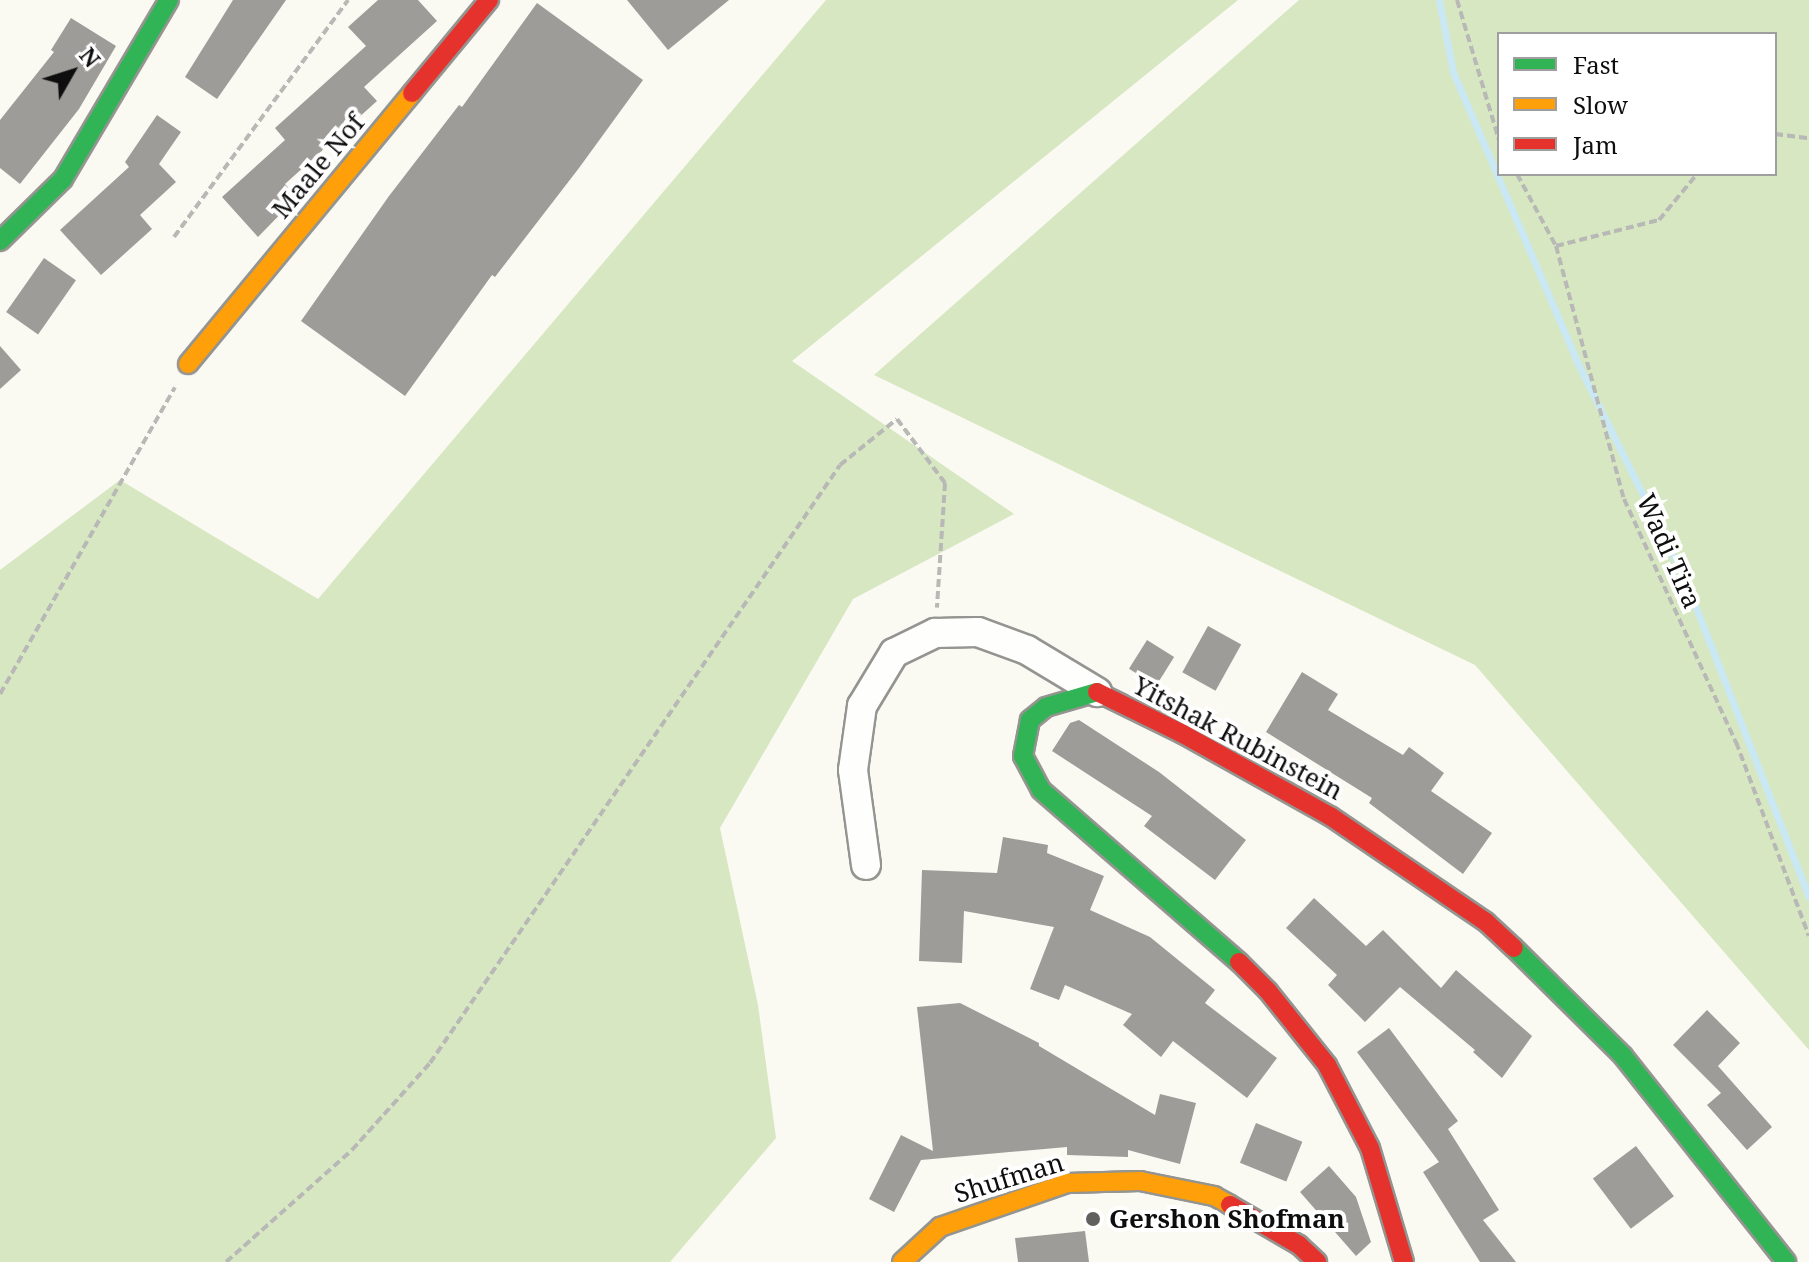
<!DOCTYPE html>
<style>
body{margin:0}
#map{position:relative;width:1809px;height:1262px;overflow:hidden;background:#faf9f2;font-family:"Noto Serif",serif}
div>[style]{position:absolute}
.forest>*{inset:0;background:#d6e7c1}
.stream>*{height:7px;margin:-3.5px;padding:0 3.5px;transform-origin:3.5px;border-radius:3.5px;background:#cae8f3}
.building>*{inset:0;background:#9e9c98;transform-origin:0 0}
.path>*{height:4px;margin-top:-2px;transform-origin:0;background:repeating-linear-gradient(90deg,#b8b8b6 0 8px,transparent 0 12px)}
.roads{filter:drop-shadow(2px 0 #949491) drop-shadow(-2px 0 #949491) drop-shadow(0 2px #949491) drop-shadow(0 -2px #949491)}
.street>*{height:28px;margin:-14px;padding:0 14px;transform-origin:14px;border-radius:14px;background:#fefefd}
.fast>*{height:18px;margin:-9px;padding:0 9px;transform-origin:9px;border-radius:9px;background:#30b455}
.slow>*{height:18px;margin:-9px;padding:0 9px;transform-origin:9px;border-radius:9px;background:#ff9f0a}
.jam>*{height:18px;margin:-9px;padding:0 9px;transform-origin:9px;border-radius:9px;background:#e5322d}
.dots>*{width:22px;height:22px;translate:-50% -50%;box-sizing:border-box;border:4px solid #fff;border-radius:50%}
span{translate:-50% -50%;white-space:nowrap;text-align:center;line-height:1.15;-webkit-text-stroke:8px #fff;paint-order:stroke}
.street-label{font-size:26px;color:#0e0e0e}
.poi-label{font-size:26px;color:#0e0e0e;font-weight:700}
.left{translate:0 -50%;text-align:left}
.legend{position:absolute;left:1497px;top:32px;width:280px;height:144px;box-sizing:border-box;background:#fff;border:2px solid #9f9f9f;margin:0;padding:10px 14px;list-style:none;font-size:24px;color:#0e0e0e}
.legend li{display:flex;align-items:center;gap:16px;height:40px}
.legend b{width:40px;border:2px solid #9f9f9f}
.north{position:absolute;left:32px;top:32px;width:80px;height:80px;-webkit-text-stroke:6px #fff;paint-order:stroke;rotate:51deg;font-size:22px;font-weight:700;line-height:32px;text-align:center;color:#0e0e0e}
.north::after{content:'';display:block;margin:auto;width:28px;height:36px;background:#0e0e0e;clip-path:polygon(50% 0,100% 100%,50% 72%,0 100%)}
</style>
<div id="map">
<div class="forest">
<div style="clip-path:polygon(826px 0,1238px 0,792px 361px,1014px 514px,853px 599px,720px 828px,758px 1005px,776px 1138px,670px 1262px,0 1262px,0 570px,120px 480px,318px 599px)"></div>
<div style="clip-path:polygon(evenodd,1299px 0,1809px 0,1809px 1050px,1475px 665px,874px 375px,1299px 0,1775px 34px,1775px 174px,1499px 174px,1499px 34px,1775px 34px)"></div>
</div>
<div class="stream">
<div style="left:1439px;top:0;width:73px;rotate:79deg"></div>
<div style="left:1453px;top:72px;width:315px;rotate:66.8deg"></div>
<div style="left:1577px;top:362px;width:246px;rotate:63.6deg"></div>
<div style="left:1686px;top:582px;width:338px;rotate:68.7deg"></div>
</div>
<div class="building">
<div style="clip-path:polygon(233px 0,286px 0,217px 99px,185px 77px)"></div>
<div style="clip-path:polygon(378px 0,418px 0,437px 21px,364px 87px,377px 101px,285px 184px,297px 197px,258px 237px,222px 197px,285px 140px,275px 128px,366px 46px,348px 27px)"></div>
<div style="clip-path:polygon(627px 0,729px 0,668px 50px)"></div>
<div style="clip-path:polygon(537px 3px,643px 80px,579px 168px,495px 277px,492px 275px,405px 396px,301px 321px,389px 196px,459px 105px,462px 107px)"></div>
<div style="clip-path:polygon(71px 18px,116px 46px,79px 109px,20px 184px,0 168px,0 120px,54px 52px,51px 50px)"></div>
<div style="clip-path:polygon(157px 115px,181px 132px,159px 164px,176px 182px,140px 215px,152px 229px,101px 275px,60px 230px,129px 167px,125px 162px)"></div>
<div style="left:44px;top:258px;width:39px;height:66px;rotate:35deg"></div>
<div style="clip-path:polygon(0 346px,21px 370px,0 389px)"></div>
<div style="left:1208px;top:626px;width:38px;height:53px;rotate:29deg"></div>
<div style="left:1147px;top:640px;width:32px;height:34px;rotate:32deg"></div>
<div style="clip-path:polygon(1302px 672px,1338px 694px,1328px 710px,1403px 755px,1409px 747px,1444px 773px,1431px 791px,1492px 833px,1463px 874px,1369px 803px,1372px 798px,1266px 732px)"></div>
<div style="clip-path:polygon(1079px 720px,1159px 772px,1246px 840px,1215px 880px,1144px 826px,1152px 816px,1052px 751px,1070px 723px)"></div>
<div style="clip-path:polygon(1003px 837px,1048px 845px,1047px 853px,1104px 876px,1090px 910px,1150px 937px,1215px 990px,1205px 1003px,1277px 1058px,1247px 1098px,1173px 1041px,1161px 1057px,1123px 1025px,1132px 1014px,1065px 985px,1059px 1000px,1030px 989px,1054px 927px,964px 911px,962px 963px,919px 961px,922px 870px,997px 873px)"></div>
<div style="clip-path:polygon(1314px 898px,1366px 946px,1383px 930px,1441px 988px,1456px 970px,1532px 1036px,1502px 1078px,1473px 1052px,1475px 1050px,1400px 987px,1365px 1022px,1328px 985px,1337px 975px,1286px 928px)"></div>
<div style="clip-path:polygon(960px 1003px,1039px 1043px,1039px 1046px,1155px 1115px,1160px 1094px,1196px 1103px,1180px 1164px,1128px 1150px,1128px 1157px,1067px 1155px,1067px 1147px,921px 1160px,894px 1212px,869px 1199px,901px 1135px,933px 1151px,917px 1007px)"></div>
<div style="clip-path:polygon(1707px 1010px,1740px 1043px,1718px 1066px,1772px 1127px,1747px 1150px,1707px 1105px,1721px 1093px,1673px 1045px)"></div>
<div style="clip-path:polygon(1389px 1028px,1458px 1121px,1448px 1129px,1499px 1210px,1483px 1220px,1516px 1262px,1480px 1262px,1423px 1172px,1439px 1162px,1357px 1052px)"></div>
<div style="left:1256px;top:1123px;width:50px;height:43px;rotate:22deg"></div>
<div style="left:1636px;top:1146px;width:63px;height:54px;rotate:53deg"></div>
<div style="clip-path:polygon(1329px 1166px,1356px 1197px,1371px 1242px,1356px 1256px,1300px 1192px)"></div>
<div style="clip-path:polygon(1085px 1231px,1089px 1262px,1018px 1262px,1015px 1238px)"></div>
</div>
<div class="path">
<div style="left:1457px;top:0;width:146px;rotate:73.3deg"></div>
<div style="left:1775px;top:134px;width:34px;rotate:7deg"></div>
<div style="left:1517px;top:174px;width:82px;rotate:61.6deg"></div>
<div style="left:1556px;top:246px;width:262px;rotate:75deg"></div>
<div style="left:1624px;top:499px;width:268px;rotate:65.3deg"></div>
<div style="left:1736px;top:742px;width:207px;rotate:69.4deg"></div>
<div style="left:174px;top:237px;width:294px;rotate:-53.7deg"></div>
<div style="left:1556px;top:246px;width:106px;rotate:-14.2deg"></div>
<div style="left:1659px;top:220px;width:60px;rotate:-50.4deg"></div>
<div style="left:0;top:694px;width:353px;rotate:-60.3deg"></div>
<div style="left:226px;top:1262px;width:169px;rotate:-41.6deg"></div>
<div style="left:352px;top:1150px;width:117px;rotate:-48.1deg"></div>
<div style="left:430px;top:1063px;width:725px;rotate:-55.56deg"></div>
<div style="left:840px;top:465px;width:73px;rotate:-38.9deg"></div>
<div style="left:897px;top:419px;width:80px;rotate:53.1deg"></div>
<div style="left:945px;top:483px;width:125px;rotate:93.7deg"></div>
</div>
<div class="roads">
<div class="street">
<div style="left:866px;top:865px;width:96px;rotate:-97.8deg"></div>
<div style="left:853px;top:770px;width:65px;rotate:-82deg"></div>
<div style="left:862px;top:706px;width:62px;rotate:-58.9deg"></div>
<div style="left:894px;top:653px;width:46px;rotate:-26deg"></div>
<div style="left:935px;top:633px;width:43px;rotate:-1.3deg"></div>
<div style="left:978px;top:632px;width:52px;rotate:20.2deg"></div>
<div style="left:1027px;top:650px;width:82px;rotate:31deg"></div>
</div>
<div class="fast">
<div style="left:0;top:241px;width:88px;rotate:-44.5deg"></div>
<div style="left:63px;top:179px;width:208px;rotate:-59.4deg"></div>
<div style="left:1097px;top:692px;width:53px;rotate:163.6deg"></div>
<div style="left:1046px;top:707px;width:21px;rotate:141deg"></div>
<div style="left:1030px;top:720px;width:37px;rotate:101deg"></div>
<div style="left:1023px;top:756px;width:38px;rotate:62deg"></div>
<div style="left:1041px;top:790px;width:262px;rotate:41deg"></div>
<div style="left:1514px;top:948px;width:153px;rotate:44.7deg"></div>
<div style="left:1623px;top:1056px;width:263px;rotate:51.6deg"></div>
</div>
<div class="slow">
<div style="left:188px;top:364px;width:352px;rotate:-50.4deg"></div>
<div style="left:902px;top:1262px;width:52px;rotate:-42.6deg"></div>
<div style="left:940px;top:1227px;width:134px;rotate:-19.1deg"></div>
<div style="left:1067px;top:1183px;width:73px;rotate:-1.6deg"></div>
<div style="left:1140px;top:1181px;width:76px;rotate:11.5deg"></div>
<div style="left:1214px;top:1196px;width:18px;rotate:29deg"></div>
</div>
<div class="jam">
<div style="left:412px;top:93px;width:121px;rotate:-50.4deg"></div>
<div style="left:1097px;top:692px;width:96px;rotate:26deg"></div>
<div style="left:1183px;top:734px;width:168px;rotate:29.2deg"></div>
<div style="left:1330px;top:816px;width:189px;rotate:34.2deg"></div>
<div style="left:1486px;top:922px;width:38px;rotate:43deg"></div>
<div style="left:1239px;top:962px;width:41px;rotate:45deg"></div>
<div style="left:1268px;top:991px;width:95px;rotate:51.4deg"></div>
<div style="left:1327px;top:1065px;width:93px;rotate:62.6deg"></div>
<div style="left:1370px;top:1148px;width:119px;rotate:73.4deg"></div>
<div style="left:1230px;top:1205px;width:80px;rotate:30.1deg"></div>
<div style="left:1299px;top:1245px;width:25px;rotate:43deg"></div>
</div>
</div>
<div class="dots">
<div style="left:1093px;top:1219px;background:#61605e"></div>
</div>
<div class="street-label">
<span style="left:318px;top:166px;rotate:-50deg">Maale Nof</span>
<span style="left:1669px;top:551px;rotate:66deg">Wadi Tira</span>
<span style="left:1238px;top:738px;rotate:28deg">Yitshak Rubinstein</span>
<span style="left:1009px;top:1178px;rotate:-17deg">Shufman</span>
</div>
<div class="poi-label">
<span class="left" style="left:1109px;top:1219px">Gershon Shofman</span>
</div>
<ul class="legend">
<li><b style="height:10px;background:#30b455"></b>Fast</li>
<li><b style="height:10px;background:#ff9f0a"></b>Slow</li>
<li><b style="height:10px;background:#e5322d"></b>Jam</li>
</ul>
<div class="north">N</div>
</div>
